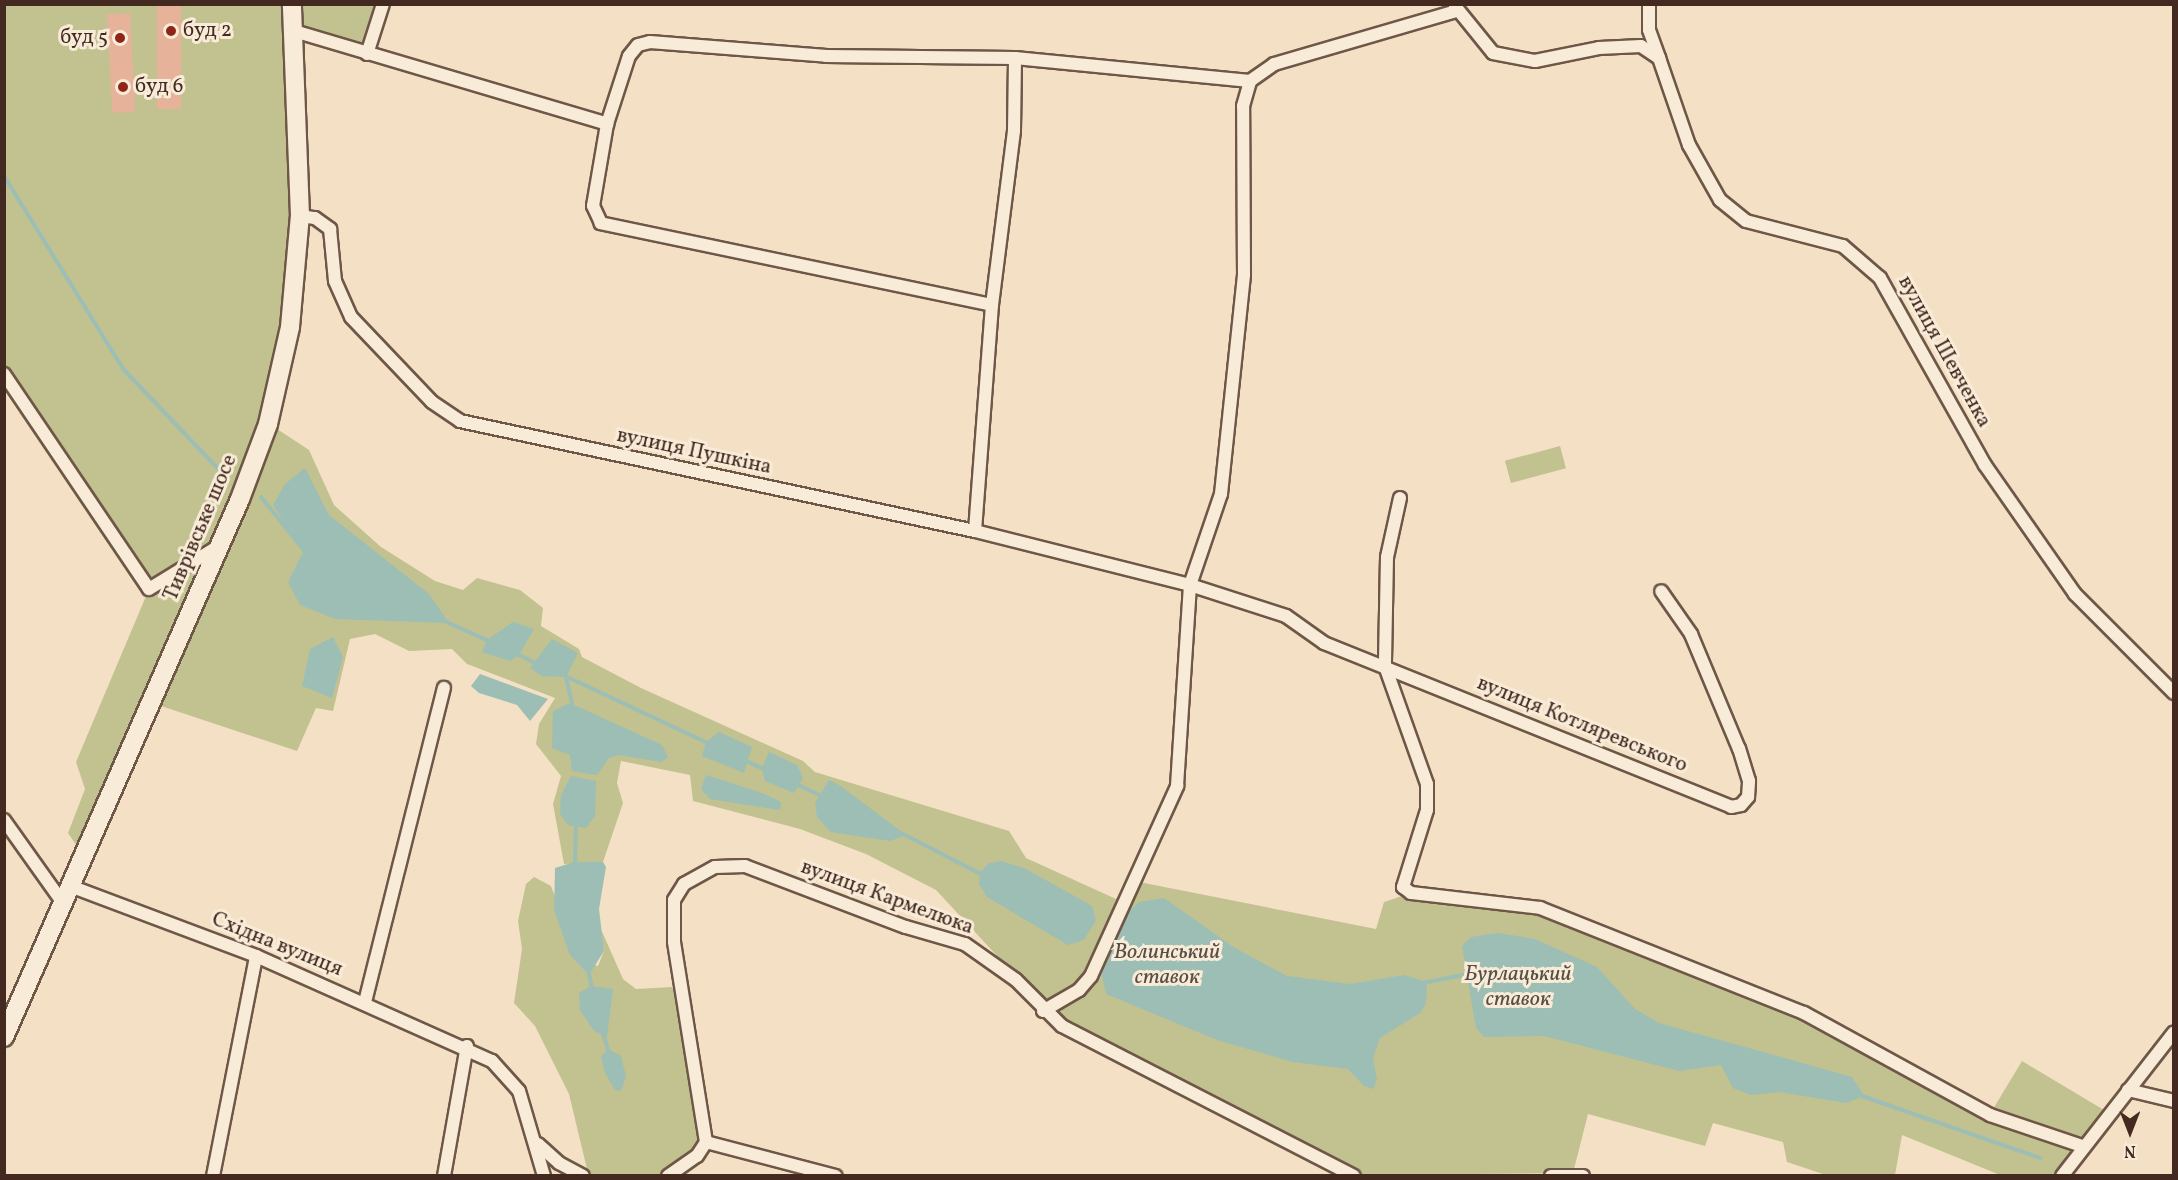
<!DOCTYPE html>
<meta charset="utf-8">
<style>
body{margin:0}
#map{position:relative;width:2178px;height:1180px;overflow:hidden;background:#f4e1c5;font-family:Vollkorn,serif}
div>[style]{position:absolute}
.green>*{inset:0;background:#c2c190;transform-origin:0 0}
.water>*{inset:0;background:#9cbeb4}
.stream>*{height:4px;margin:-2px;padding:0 2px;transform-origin:2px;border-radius:2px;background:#9cbeb4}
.building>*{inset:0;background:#e6b29a;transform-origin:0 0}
.roads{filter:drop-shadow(2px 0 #6f5748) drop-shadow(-2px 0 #6f5748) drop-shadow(0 2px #6f5748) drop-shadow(0 -2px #6f5748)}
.minor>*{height:12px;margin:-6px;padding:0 6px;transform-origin:6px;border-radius:6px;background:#f8ecd9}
.secondary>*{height:18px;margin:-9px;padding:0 9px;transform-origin:9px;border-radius:9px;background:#f8ecd9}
.dots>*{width:16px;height:16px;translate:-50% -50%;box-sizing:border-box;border:3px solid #f8ecd9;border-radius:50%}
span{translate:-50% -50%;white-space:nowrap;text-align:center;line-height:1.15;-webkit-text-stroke:6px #f8ecd9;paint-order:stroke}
.poi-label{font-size:21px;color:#43291f}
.left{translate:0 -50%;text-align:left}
.right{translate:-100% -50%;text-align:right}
.street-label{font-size:21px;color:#43291f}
.water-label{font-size:22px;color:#594e44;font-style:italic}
.frame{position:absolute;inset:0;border:6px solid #43291f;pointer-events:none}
.north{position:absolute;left:2100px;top:1102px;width:60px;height:60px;-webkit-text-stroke:4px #f8ecd9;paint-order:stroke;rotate:180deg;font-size:16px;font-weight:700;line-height:24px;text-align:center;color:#43291f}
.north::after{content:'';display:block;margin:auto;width:21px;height:27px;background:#43291f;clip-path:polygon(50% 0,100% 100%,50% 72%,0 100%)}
</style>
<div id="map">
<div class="green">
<div style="clip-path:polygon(5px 5px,383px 5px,367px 54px,294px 31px,300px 216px,268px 423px,309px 450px,334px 505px,381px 547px,435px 581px,463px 590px,477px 578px,520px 590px,543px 608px,541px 626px,579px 649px,582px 657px,641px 688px,803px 761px,815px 772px,1009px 831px,1026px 858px,1116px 899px,1134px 881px,1376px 929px,1384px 902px,1411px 893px,1518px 901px,1804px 1013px,1990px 1114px,2022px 1061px,2109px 1113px,2062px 1175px,2000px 1175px,1902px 1135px,1895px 1175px,1826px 1175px,1787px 1162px,1783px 1142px,1713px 1123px,1705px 1146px,1588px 1114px,1573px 1173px,1354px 1175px,1062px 1026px,936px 890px,866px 854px,800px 829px,693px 801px,690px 775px,621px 761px,617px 783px,623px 803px,603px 862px,564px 864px,553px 804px,561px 776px,536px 744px,539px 724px,555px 698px,467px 664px,452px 649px,409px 651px,375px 634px,350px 639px,333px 711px,316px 708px,297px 751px,149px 702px,83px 855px,68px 833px,85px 789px,76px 762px,149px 589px,5px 375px)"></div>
<div style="left:1560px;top:446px;width:23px;height:57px;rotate:75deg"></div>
<div style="clip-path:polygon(534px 877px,551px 886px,578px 960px,598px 966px,604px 951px,600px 927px,623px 979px,636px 989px,672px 987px,685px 1014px,706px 1142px,668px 1175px,590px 1175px,587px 1169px,569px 1094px,535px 1026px,514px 1003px,522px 949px,518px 921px,526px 884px)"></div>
</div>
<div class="water">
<div style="clip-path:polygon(305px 468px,329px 515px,429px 594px,449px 623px,335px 619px,300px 605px,288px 582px,303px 552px,273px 505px,285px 484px)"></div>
<div style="clip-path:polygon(513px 622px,534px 629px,519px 655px,510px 661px,482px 652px,487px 640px)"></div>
<div style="clip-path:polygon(333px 637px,343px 657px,332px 698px,302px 686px,310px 649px)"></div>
<div style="clip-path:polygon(552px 639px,578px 653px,566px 677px,542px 676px,530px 668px)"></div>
<div style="clip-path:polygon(480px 674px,548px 699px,530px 721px,517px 705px,479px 693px,471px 686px)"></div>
<div style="clip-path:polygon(570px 703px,662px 745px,668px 757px,661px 762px,619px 755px,609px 758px,597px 775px,572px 771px,570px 755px,552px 748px,553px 711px)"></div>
<div style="clip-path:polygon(719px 732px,752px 747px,744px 773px,702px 756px,706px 742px)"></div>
<div style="clip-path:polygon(769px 752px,797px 765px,803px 778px,794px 793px,765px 781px,762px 768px)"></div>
<div style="clip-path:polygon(706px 775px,762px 793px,781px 802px,780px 810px,710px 799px,701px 789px)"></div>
<div style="clip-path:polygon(571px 776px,596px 781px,595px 816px,586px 828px,568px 825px,560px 814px,561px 795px)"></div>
<div style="clip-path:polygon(829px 780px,839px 785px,906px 835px,890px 841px,831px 832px,817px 817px,815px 803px)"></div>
<div style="clip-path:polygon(1001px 861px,1026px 869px,1092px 906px,1096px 920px,1084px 940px,1068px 945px,987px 897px,979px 884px,980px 873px,989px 863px)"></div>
<div style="clip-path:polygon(574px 862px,603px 862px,606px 867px,599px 909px,604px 951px,589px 975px,570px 955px,554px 910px,555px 868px)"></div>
<div style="clip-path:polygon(1164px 898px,1235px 948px,1287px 976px,1350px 984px,1404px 975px,1427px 982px,1426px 1004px,1420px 1013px,1380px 1038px,1373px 1058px,1377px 1080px,1373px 1089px,1364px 1086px,1348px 1069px,1293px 1062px,1217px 1040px,1106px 994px,1101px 971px,1128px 912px,1139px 902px)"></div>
<div style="clip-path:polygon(1498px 933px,1535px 939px,1597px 967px,1635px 1009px,1659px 1023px,1852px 1077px,1864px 1096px,1846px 1103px,1779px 1092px,1751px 1095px,1733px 1088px,1721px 1065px,1679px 1071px,1544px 1036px,1484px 1037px,1476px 1028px,1462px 946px,1471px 937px)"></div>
<div style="clip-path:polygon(591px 986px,613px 989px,607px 1037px,594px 1031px,580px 1010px,579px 993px)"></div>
<div style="clip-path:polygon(608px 1049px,621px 1056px,626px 1077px,621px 1091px,615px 1090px,605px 1073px,601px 1057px)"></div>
</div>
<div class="stream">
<div style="left:4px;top:176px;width:228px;rotate:58.3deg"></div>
<div style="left:124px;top:370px;width:146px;rotate:46.4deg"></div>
<div style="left:261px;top:497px;width:72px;rotate:51.2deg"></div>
<div style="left:444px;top:621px;width:49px;rotate:24deg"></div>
<div style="left:515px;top:653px;width:25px;rotate:26deg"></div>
<div style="left:561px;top:674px;width:165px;rotate:25.2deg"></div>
<div style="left:566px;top:677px;width:31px;rotate:77deg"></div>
<div style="left:746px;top:761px;width:20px;rotate:24deg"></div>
<div style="left:798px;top:785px;width:29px;rotate:25deg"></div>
<div style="left:901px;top:833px;width:92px;rotate:27.1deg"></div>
<div style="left:575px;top:865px;width:44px;rotate:-88.7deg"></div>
<div style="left:588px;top:970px;width:19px;rotate:78deg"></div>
<div style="left:1423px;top:983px;width:46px;rotate:-11.3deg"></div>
<div style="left:603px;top:1034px;width:20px;rotate:72deg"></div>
<div style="left:1859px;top:1095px;width:192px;rotate:19.2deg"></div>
</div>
<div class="building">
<div style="left:157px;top:4px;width:24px;height:105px"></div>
<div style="left:130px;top:13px;width:99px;height:23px;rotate:87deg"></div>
</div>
<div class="roads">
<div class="minor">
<div style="left:1649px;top:4px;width:26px;rotate:90deg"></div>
<div style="left:1649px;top:30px;width:30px;rotate:70deg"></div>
<div style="left:1455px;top:6px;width:60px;rotate:51deg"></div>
<div style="left:1493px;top:53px;width:43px;rotate:10.8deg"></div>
<div style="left:1535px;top:61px;width:65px;rotate:-11.5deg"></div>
<div style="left:1599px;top:48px;width:42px;rotate:-2.7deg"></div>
<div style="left:1641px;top:46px;width:22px;rotate:34deg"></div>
<div style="left:1659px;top:58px;width:92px;rotate:71deg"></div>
<div style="left:1689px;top:145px;width:63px;rotate:60.6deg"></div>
<div style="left:1720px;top:200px;width:33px;rotate:39deg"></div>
<div style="left:1746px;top:221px;width:100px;rotate:14.5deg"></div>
<div style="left:1843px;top:246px;width:49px;rotate:40.9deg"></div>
<div style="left:1880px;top:278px;width:214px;rotate:60.7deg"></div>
<div style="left:1985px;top:465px;width:157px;rotate:55.1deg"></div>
<div style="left:2075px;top:594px;width:140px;rotate:45deg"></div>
<div style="left:294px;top:31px;width:327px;rotate:16.5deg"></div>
<div style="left:367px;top:54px;width:52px;rotate:-72.3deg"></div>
<div style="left:300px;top:216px;width:15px;rotate:8deg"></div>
<div style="left:315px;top:218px;width:19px;rotate:36deg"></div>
<div style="left:330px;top:229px;width:52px;rotate:84.5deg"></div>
<div style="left:335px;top:281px;width:39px;rotate:66deg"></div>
<div style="left:351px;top:317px;width:117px;rotate:46.4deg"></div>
<div style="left:432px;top:402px;width:34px;rotate:34deg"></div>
<div style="left:460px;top:421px;width:527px;rotate:12.06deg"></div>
<div style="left:975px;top:531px;width:222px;rotate:14.1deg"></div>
<div style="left:1190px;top:585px;width:101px;rotate:17.9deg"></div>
<div style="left:1286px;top:616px;width:47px;rotate:35.4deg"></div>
<div style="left:1324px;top:643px;width:439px;rotate:21.9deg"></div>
<div style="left:1731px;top:807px;width:10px;rotate:-11deg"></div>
<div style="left:1741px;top:805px;width:11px;rotate:-49deg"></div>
<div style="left:1748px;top:797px;width:16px;rotate:-86deg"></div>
<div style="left:1749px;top:781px;width:34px;rotate:-107deg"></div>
<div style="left:1739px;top:749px;width:125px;rotate:-112.7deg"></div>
<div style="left:1691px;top:634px;width:52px;rotate:-124.9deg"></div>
<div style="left:992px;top:305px;width:400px;rotate:-168.2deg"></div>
<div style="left:601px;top:223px;width:19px;rotate:-115deg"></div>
<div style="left:593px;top:206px;width:83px;rotate:-80.3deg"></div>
<div style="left:607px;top:124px;width:71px;rotate:-72.1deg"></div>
<div style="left:629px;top:56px;width:14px;rotate:-51deg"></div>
<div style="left:638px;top:45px;width:12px;rotate:-14deg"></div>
<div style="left:650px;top:42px;width:177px;rotate:4.5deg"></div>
<div style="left:826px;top:56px;width:189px;rotate:0.6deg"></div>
<div style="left:1015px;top:58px;width:236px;rotate:5.6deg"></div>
<div style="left:1250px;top:81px;width:29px;rotate:-35deg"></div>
<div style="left:1274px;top:64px;width:191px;rotate:-16.2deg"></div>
<div style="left:4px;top:374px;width:259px;rotate:56deg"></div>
<div style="left:149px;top:589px;width:82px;rotate:-31.6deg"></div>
<div style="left:1400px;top:498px;width:60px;rotate:102.4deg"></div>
<div style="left:1387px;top:557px;width:109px;rotate:91.1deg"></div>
<div style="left:1385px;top:666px;width:125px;rotate:70.4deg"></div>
<div style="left:1427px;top:784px;width:26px;rotate:90deg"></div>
<div style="left:1427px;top:810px;width:81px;rotate:107.3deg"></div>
<div style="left:1403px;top:887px;width:10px;rotate:37deg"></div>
<div style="left:1411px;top:893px;width:130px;rotate:6.6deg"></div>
<div style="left:1540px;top:908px;width:284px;rotate:21.7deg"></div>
<div style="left:1804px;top:1013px;width:212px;rotate:28.7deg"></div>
<div style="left:1990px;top:1115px;width:97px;rotate:18.6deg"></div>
<div style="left:975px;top:531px;width:227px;rotate:-85.7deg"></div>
<div style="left:992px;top:305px;width:175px;rotate:-82.8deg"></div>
<div style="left:1014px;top:131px;width:73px;rotate:-89.2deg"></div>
<div style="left:4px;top:820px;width:102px;rotate:54.6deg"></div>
<div style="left:70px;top:886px;width:199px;rotate:20.6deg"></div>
<div style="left:256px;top:956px;width:258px;rotate:24deg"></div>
<div style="left:492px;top:1061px;width:40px;rotate:48deg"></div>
<div style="left:519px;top:1091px;width:89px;rotate:73.6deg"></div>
<div style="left:365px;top:1002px;width:324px;rotate:-75.9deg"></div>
<div style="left:1043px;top:1011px;width:42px;rotate:-30.3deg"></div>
<div style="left:1079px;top:990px;width:18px;rotate:-49deg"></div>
<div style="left:1091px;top:976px;width:209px;rotate:-65.6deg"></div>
<div style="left:1177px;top:786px;width:201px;rotate:-86.3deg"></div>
<div style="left:1190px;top:585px;width:96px;rotate:-71.2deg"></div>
<div style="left:1221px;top:494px;width:220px;rotate:-84deg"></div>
<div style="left:1244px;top:275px;width:169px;rotate:-90.3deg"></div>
<div style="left:1243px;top:106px;width:26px;rotate:-74deg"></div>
<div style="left:2128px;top:1090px;width:47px;rotate:13.4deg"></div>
<div style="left:706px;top:1142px;width:203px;rotate:-99.1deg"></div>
<div style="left:674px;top:942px;width:42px;rotate:-90deg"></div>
<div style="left:674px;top:900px;width:19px;rotate:-58deg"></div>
<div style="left:684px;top:884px;width:35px;rotate:-29deg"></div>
<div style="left:715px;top:867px;width:30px;rotate:-2deg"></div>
<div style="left:745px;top:866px;width:172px;rotate:20.8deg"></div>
<div style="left:906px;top:927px;width:61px;rotate:16.1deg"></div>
<div style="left:965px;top:944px;width:62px;rotate:35.2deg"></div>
<div style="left:1016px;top:980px;width:65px;rotate:45deg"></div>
<div style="left:1062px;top:1026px;width:328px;rotate:27.2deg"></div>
<div style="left:538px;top:1144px;width:28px;rotate:42deg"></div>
<div style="left:559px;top:1163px;width:27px;rotate:28deg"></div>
<div style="left:213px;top:1176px;width:224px;rotate:-78.9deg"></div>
<div style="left:444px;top:1176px;width:132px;rotate:-80deg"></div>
<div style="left:668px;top:1176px;width:35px;rotate:-35deg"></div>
<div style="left:697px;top:1156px;width:17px;rotate:-57deg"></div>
<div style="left:706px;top:1142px;width:134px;rotate:14.7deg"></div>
<div style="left:1551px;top:1176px;width:32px"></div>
<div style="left:2062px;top:1176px;width:182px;rotate:-52.1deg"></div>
</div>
<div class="secondary">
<div style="left:4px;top:1037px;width:587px;rotate:-66.31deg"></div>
<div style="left:240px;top:499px;width:80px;rotate:-69.5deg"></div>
<div style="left:268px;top:424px;width:99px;rotate:-77.2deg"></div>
<div style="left:290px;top:327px;width:111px;rotate:-84.9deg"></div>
<div style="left:300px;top:216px;width:212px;rotate:-92.2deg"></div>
</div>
</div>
<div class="dots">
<div style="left:171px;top:31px;background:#8f2418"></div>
<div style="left:120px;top:38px;background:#8f2418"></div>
<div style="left:123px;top:87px;background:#8f2418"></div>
</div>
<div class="poi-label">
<span class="left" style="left:183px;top:31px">буд 2</span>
<span class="right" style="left:108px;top:38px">буд 5</span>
<span class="left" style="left:135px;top:87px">буд 6</span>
</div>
<div class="street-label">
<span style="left:1944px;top:352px;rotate:61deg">вулиця Шевченка</span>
<span style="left:694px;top:452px;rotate:12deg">вулиця Пушкіна</span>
<span style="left:201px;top:528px;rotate:-67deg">Тиврівське шосе</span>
<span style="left:1582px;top:725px;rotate:22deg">вулиця Котляревського</span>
<span style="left:887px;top:898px;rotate:20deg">вулиця Кармелюка</span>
<span style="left:277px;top:945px;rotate:22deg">Східна вулиця</span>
</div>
<div class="water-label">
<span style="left:1167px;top:965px">Волинський<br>ставок</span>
<span style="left:1518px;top:987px">Бурлацький<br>ставок</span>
</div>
<div class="frame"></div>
<div class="north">N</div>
</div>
